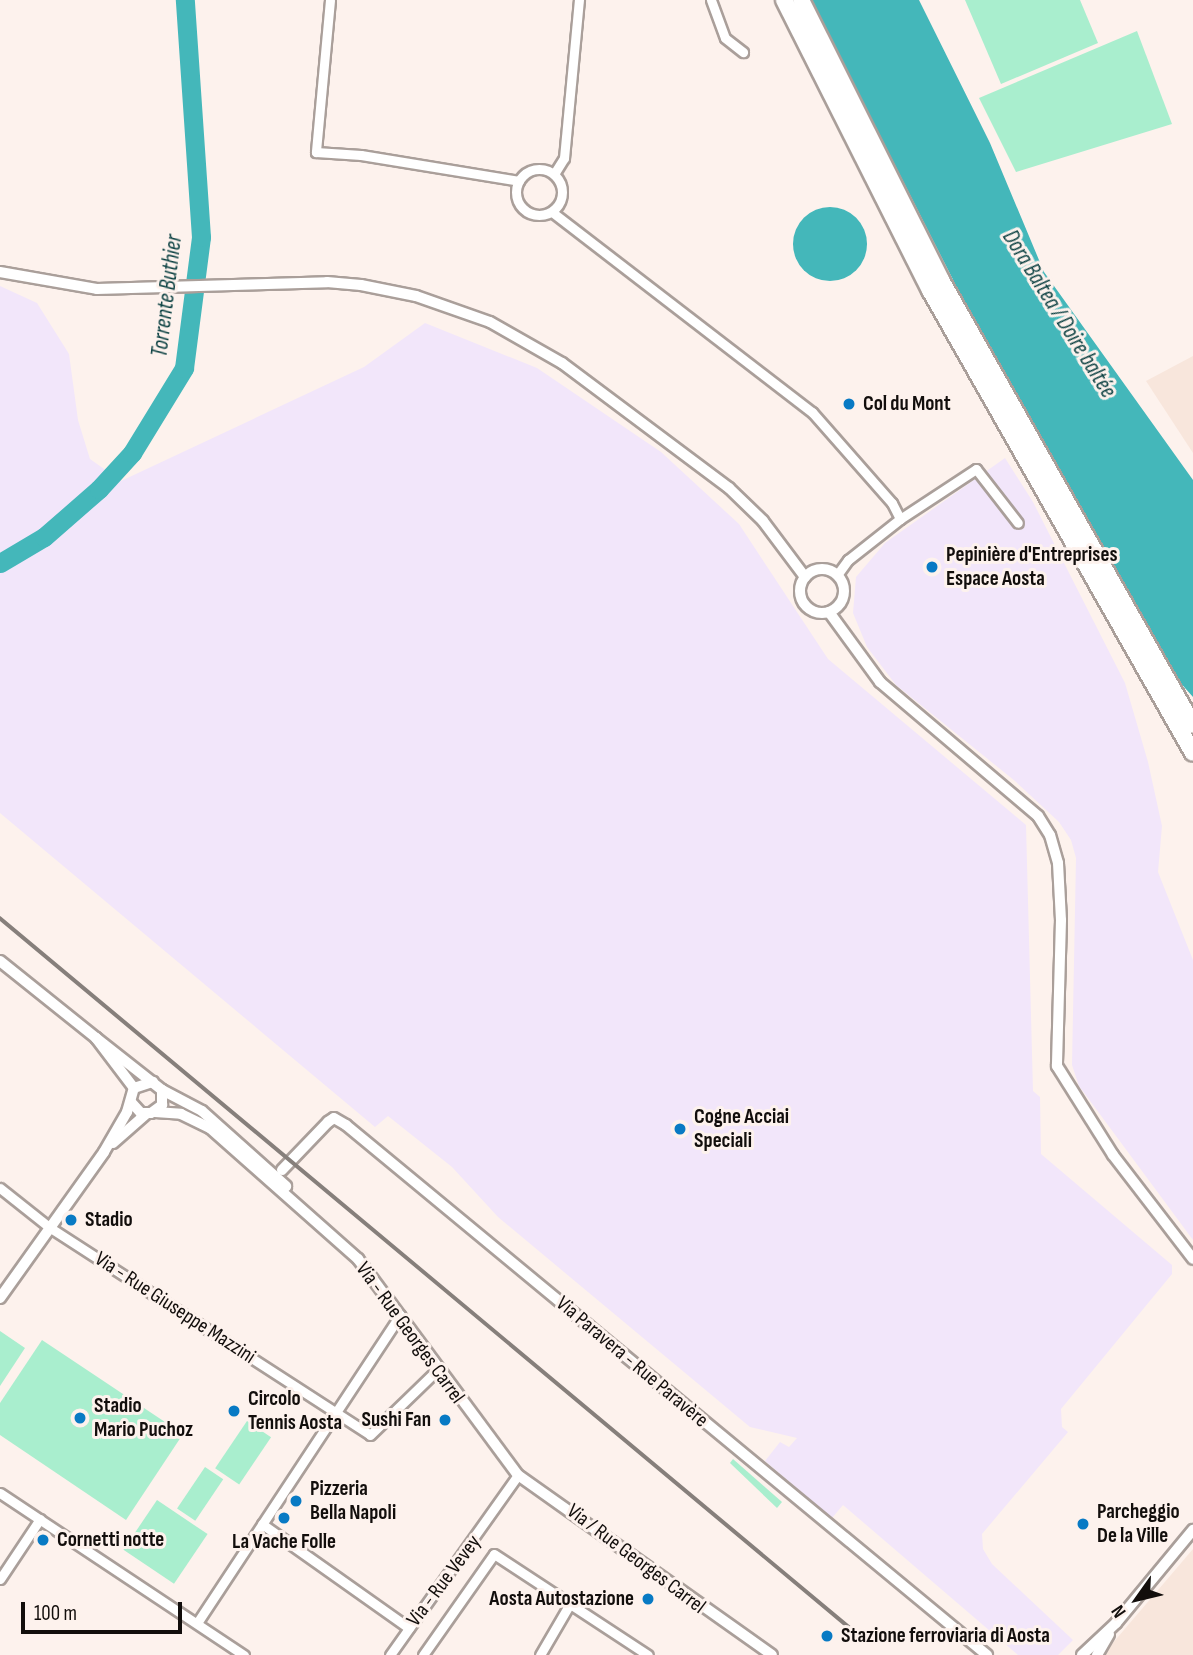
<!DOCTYPE html>
<meta charset="utf-8">
<style>
body{margin:0}
#map{position:relative;width:1193px;height:1655px;overflow:hidden;background:#fdf2ed;font-family:"Sofia Sans Condensed",sans-serif}
div>[style]{position:absolute}
.built>*{inset:0;background:#f8e6dc}
.industrial>*{inset:0;background:#f2e6fa}
.green>*{inset:0;background:#a9eece;transform-origin:0 0}
.water>*{inset:0;background:#44b7ba}
.round{border-radius:50%}
.river>*{height:19px;margin:-9.5px;padding:0 9.5px;transform-origin:9.5px;border-radius:9.5px;background:#44b7ba}
.roads{filter:drop-shadow(2px 0 #aa9f9a) drop-shadow(-2px 0 #aa9f9a) drop-shadow(0 2px #aa9f9a) drop-shadow(0 -2px #aa9f9a)}
.minor>*{height:9px;margin:-4.5px;padding:0 4.5px;transform-origin:4.5px;border-radius:4.5px;background:#fff}
.minor>.ring{margin:-4.5px;padding:0;box-sizing:content-box;background:none;border:9px solid #fff;border-radius:50%}
.tertiary>*{height:10px;margin:-5px;padding:0 5px;transform-origin:5px;border-radius:5px;background:#fff}
.tertiary>.ring{margin:-5px;padding:0;box-sizing:content-box;background:none;border:10px solid #fff;border-radius:50%}
.motorway>*{height:16px;margin:-8px;padding:0 8px;transform-origin:8px;border-radius:8px;background:#fff}
.rail>*{height:3.5px;margin:-1.75px;padding:0 1.75px;transform-origin:1.75px;border-radius:1.75px;background:#867f7b}
.dots>*{width:19px;height:19px;translate:-50% -50%;box-sizing:border-box;border:4px solid #fdf2ed;border-radius:50%}
span{translate:-50% -50%;white-space:nowrap;text-align:center;line-height:1.15;-webkit-text-stroke:6px #fdf2ed;paint-order:stroke}
.poi-label{font-size:21px;color:#120e0c;font-weight:700}
.left{translate:0 -50%;text-align:left}
.right{translate:-100% -50%;text-align:right}
.street-label{font-size:21px;color:#120e0c}
.water-label{font-size:23px;color:#093f40;font-style:italic}
.north{position:absolute;left:1102px;top:1564px;width:70px;height:70px;-webkit-text-stroke:5px #fdf2ed;paint-order:stroke;rotate:236deg;font-size:19px;font-weight:700;line-height:28px;text-align:center;color:#120e0c}
.north::after{content:'';display:block;margin:auto;width:24px;height:32px;background:#120e0c;clip-path:polygon(50% 0,100% 100%,50% 72%,0 100%)}
.scale{position:absolute;left:21px;top:1602px;width:161px;height:32px;box-sizing:border-box;border:4px solid #120e0c;border-top:0;padding-left:9px;font-size:21px;line-height:24px;white-space:nowrap;color:#120e0c;-webkit-text-stroke:5px #fdf2ed;paint-order:stroke}
</style>
<div id="map">
<div class="built">
<div style="clip-path:polygon(1193px 356px,1193px 453px,1146px 381px)"></div>
<div style="clip-path:polygon(1193px 1549px,1193px 1655px,1104px 1655px,1106px 1651px)"></div>
</div>
<div class="industrial">
<div style="clip-path:polygon(0 286px,37px 303px,69px 354px,78px 420px,90px 459px,121px 481px,364px 367px,425px 323px,537px 368px,661px 452px,739px 524px,828px 659px,1026px 825px,1033px 1091px,1040px 1097px,1041px 1154px,1172px 1265px,1172px 1274px,1061px 1409px,1062px 1427px,1068px 1432px,982px 1534px,983px 1549px,992px 1564px,1073px 1640px,1058px 1655px,1018px 1655px,843px 1505px,832px 1518px,765px 1461px,780px 1442px,789px 1447px,797px 1438px,750px 1427px,498px 1217px,452px 1167px,388px 1116px,375px 1127px,0 813px)"></div>
<div style="clip-path:polygon(1005px 458px,1033px 502px,1125px 683px,1148px 762px,1162px 826px,1158px 872px,1193px 960px,1193px 1240px,1079px 1086px,1072px 1065px,1076px 858px,1071px 840px,1059px 822px,1015px 781px,896px 685px,867px 647px,853px 613px,856px 577px,885px 543px)"></div>
</div>
<div class="green">
<div style="clip-path:polygon(965px 0,1080px 0,1098px 43px,1001px 84px)"></div>
<div style="clip-path:polygon(1137px 31px,1172px 124px,1016px 172px,979px 98px)"></div>
<div style="clip-path:polygon(0 1331px,25px 1348px,0 1386px)"></div>
<div style="clip-path:polygon(42px 1340px,183px 1434px,126px 1520px,0 1435px,0 1403px)"></div>
<div style="left:247px;top:1421px;width:29px;height:57px;rotate:34deg"></div>
<div style="clip-path:polygon(733px 1459px,782px 1502px,777px 1508px,730px 1463px)"></div>
<div style="left:205px;top:1467px;width:22px;height:50px;rotate:34deg"></div>
<div style="left:157px;top:1500px;width:61px;height:60px;rotate:34deg"></div>
</div>
<div class="water">
<div style="clip-path:polygon(811px 0,919px 0,990px 143px,1044px 272px,1193px 480px,1193px 697px,1177px 679px,977px 327px)"></div>
<div class="round" style="left:793px;top:207px;width:74px;height:74px"></div>
</div>
<div class="river">
<div style="left:0;top:563px;width:51px;rotate:-30.6deg"></div>
<div style="left:44px;top:537px;width:73px;rotate:-41.1deg"></div>
<div style="left:99px;top:489px;width:49px;rotate:-47.5deg"></div>
<div style="left:132px;top:453px;width:100px;rotate:-58.5deg"></div>
<div style="left:184px;top:368px;width:132px;rotate:-82.6deg"></div>
<div style="left:201px;top:237px;width:238px;rotate:-93.9deg"></div>
</div>
<div class="roads">
<div class="minor">
<div style="left:330px;top:0;width:153px;rotate:95.3deg"></div>
<div style="left:316px;top:152px;width:45px;rotate:3.8deg"></div>
<div style="left:361px;top:155px;width:160px;rotate:9.3deg"></div>
<div style="left:711px;top:0;width:40px;rotate:69.8deg"></div>
<div style="left:725px;top:38px;width:23px;rotate:38deg"></div>
<div class="ring" style="left:516px;top:169px;width:37px;height:37px"></div>
<div style="left:554px;top:174px;width:19px;rotate:-58deg"></div>
<div style="left:564px;top:158px;width:159px;rotate:-84.6deg"></div>
<div style="left:552px;top:212px;width:328px;rotate:37.6deg"></div>
<div style="left:812px;top:412px;width:121px;rotate:48.7deg"></div>
<div style="left:892px;top:503px;width:18px;rotate:63deg"></div>
<div style="left:900px;top:519px;width:91px;rotate:-33.3deg"></div>
<div style="left:976px;top:469px;width:68px;rotate:52.1deg"></div>
<div style="left:837px;top:575px;width:19px;rotate:-54deg"></div>
<div style="left:848px;top:560px;width:66px;rotate:-38.3deg"></div>
<div style="left:0;top:1188px;width:63px;rotate:38.5deg"></div>
<div style="left:49px;top:1227px;width:382px;rotate:32.9deg"></div>
<div style="left:370px;top:1435px;width:93px;rotate:-44.1deg"></div>
<div style="left:0;top:1493px;width:293px;rotate:33.6deg"></div>
<div style="left:262px;top:1524px;width:180px;rotate:35.3deg"></div>
<div style="left:0;top:1579px;width:72px;rotate:-56.3deg"></div>
<div style="left:197px;top:1623px;width:369px;rotate:-56.6deg"></div>
<div style="left:390px;top:1655px;width:221px;rotate:-54.6deg"></div>
<div style="left:423px;top:1655px;width:123px;rotate:-54.9deg"></div>
<div style="left:494px;top:1554px;width:184px;rotate:33.3deg"></div>
<div style="left:540px;top:1655px;width:61px;rotate:-59.7deg"></div>
</div>
<div class="tertiary">
<div style="left:0;top:272px;width:98px;rotate:9.9deg"></div>
<div style="left:97px;top:289px;width:230px;rotate:-1.7deg"></div>
<div style="left:327px;top:282px;width:34px;rotate:5deg"></div>
<div style="left:361px;top:285px;width:56px;rotate:11.3deg"></div>
<div style="left:416px;top:296px;width:78px;rotate:19.4deg"></div>
<div style="left:490px;top:322px;width:83px;rotate:29.7deg"></div>
<div style="left:562px;top:363px;width:209px;rotate:36.8deg"></div>
<div style="left:729px;top:488px;width:47px;rotate:44.1deg"></div>
<div style="left:763px;top:521px;width:70px;rotate:53.1deg"></div>
<div class="ring" style="left:800px;top:569px;width:34px;height:34px"></div>
<div style="left:829px;top:612px;width:87px;rotate:53.9deg"></div>
<div style="left:880px;top:682px;width:207px;rotate:40.3deg"></div>
<div style="left:1038px;top:816px;width:22px;rotate:58deg"></div>
<div style="left:1050px;top:835px;width:29px;rotate:74deg"></div>
<div style="left:1058px;top:863px;width:57px;rotate:87deg"></div>
<div style="left:1061px;top:920px;width:146px;rotate:91.6deg"></div>
<div style="left:1057px;top:1066px;width:105px;rotate:57.8deg"></div>
<div style="left:1113px;top:1155px;width:131px;rotate:52.4deg"></div>
<div style="left:0;top:961px;width:123px;rotate:38.7deg"></div>
<div style="left:96px;top:1038px;width:63px;rotate:52.8deg"></div>
<div style="left:96px;top:1038px;width:84px;rotate:38.2deg"></div>
<div style="left:162px;top:1090px;width:45px;rotate:27.7deg"></div>
<div style="left:202px;top:1111px;width:113px;rotate:41.8deg"></div>
<div style="left:131px;top:1102px;width:15px;rotate:48deg"></div>
<div style="left:141px;top:1113px;width:10px"></div>
<div style="left:151px;top:1113px;width:14px;rotate:-36deg"></div>
<div style="left:162px;top:1105px;width:15px;rotate:-90deg"></div>
<div style="left:155px;top:1112px;width:26px;rotate:4deg"></div>
<div style="left:181px;top:1114px;width:32px;rotate:26deg"></div>
<div style="left:210px;top:1128px;width:198px;rotate:41.5deg"></div>
<div style="left:358px;top:1259px;width:269px;rotate:53.5deg"></div>
<div style="left:518px;top:1475px;width:311px;rotate:35.3deg"></div>
<div style="left:113px;top:1143px;width:44px;rotate:-41.3deg"></div>
<div style="left:282px;top:1170px;width:66px;rotate:-46.2deg"></div>
<div style="left:328px;top:1122px;width:7px;rotate:-34deg"></div>
<div style="left:334px;top:1118px;width:14px;rotate:30deg"></div>
<div style="left:346px;top:1125px;width:832px;rotate:39.59deg"></div>
<div style="left:0;top:1298px;width:179px;rotate:-54.5deg"></div>
<div style="left:104px;top:1152px;width:46px;rotate:-60.1deg"></div>
<div style="left:127px;top:1112px;width:25px;rotate:-74deg"></div>
<div style="left:134px;top:1088px;width:20px;rotate:-18deg"></div>
<div style="left:1082px;top:1655px;width:47px;rotate:-43.3deg"></div>
<div style="left:1116px;top:1623px;width:121px;rotate:-50.4deg"></div>
<div style="left:1097px;top:1655px;width:24px;rotate:-60deg"></div>
</div>
<div class="motorway">
<div style="left:784px;top:0;width:325px;rotate:63.3deg"></div>
<div style="left:930px;top:290px;width:532px;rotate:60.4deg"></div>
<div style="left:801px;top:0;width:313px;rotate:63.4deg"></div>
<div style="left:941px;top:280px;width:511px;rotate:60.48deg"></div>
</div>
</div>
<div class="rail">
<div style="left:0;top:918px;width:1123px;rotate:39.87deg"></div>
</div>
<div class="dots">
<div style="left:849px;top:404px;background:#087ac4"></div>
<div style="left:932px;top:567px;background:#087ac4"></div>
<div style="left:680px;top:1129px;background:#087ac4"></div>
<div style="left:71px;top:1220px;background:#087ac4"></div>
<div style="left:234px;top:1411px;background:#087ac4"></div>
<div style="left:80px;top:1418px;background:#087ac4"></div>
<div style="left:445px;top:1420px;background:#087ac4"></div>
<div style="left:296px;top:1501px;background:#087ac4"></div>
<div style="left:284px;top:1518px;background:#087ac4"></div>
<div style="left:1083px;top:1524px;background:#087ac4"></div>
<div style="left:43px;top:1540px;background:#087ac4"></div>
<div style="left:648px;top:1599px;background:#087ac4"></div>
<div style="left:827px;top:1636px;background:#087ac4"></div>
</div>
<div class="poi-label">
<span class="left" style="left:863px;top:404px">Col du Mont</span>
<span class="left" style="left:946px;top:567px">Pepinière d'Entreprises<br>Espace Aosta</span>
<span class="left" style="left:694px;top:1129px">Cogne Acciai<br>Speciali</span>
<span class="left" style="left:85px;top:1220px">Stadio</span>
<span class="left" style="left:248px;top:1411px">Circolo<br>Tennis Aosta</span>
<span class="left" style="left:94px;top:1418px">Stadio<br>Mario Puchoz</span>
<span class="right" style="left:431px;top:1420px">Sushi Fan</span>
<span class="left" style="left:310px;top:1501px">Pizzeria<br>Bella Napoli</span>
<span class="left" style="left:1097px;top:1524px">Parcheggio<br>De la Ville</span>
<span class="left" style="left:57px;top:1540px">Cornetti notte</span>
<span style="left:284px;top:1542px">La Vache Folle</span>
<span class="right" style="left:634px;top:1599px">Aosta Autostazione</span>
<span class="left" style="left:841px;top:1636px">Stazione ferroviaria di Aosta</span>
</div>
<div class="street-label">
<span style="left:175px;top:1308px;rotate:33deg">Via - Rue Giuseppe Mazzini</span>
<span style="left:410px;top:1333px;rotate:54deg">Via - Rue Georges Carrel</span>
<span style="left:632px;top:1362px;rotate:40deg">Via Paravera - Rue Paravère</span>
<span style="left:636px;top:1559px;rotate:37deg">Via / Rue Georges Carrel</span>
<span style="left:444px;top:1581px;rotate:-53deg">Via - Rue Vevey</span>
</div>
<div class="water-label">
<span style="left:167px;top:296px;rotate:-83deg">Torrente Buthier</span>
<span style="left:1059px;top:314px;rotate:58deg">Dora Baltea / Doire baltée</span>
</div>
<div class="north">N</div>
<div class="scale">100 m</div>
</div>
